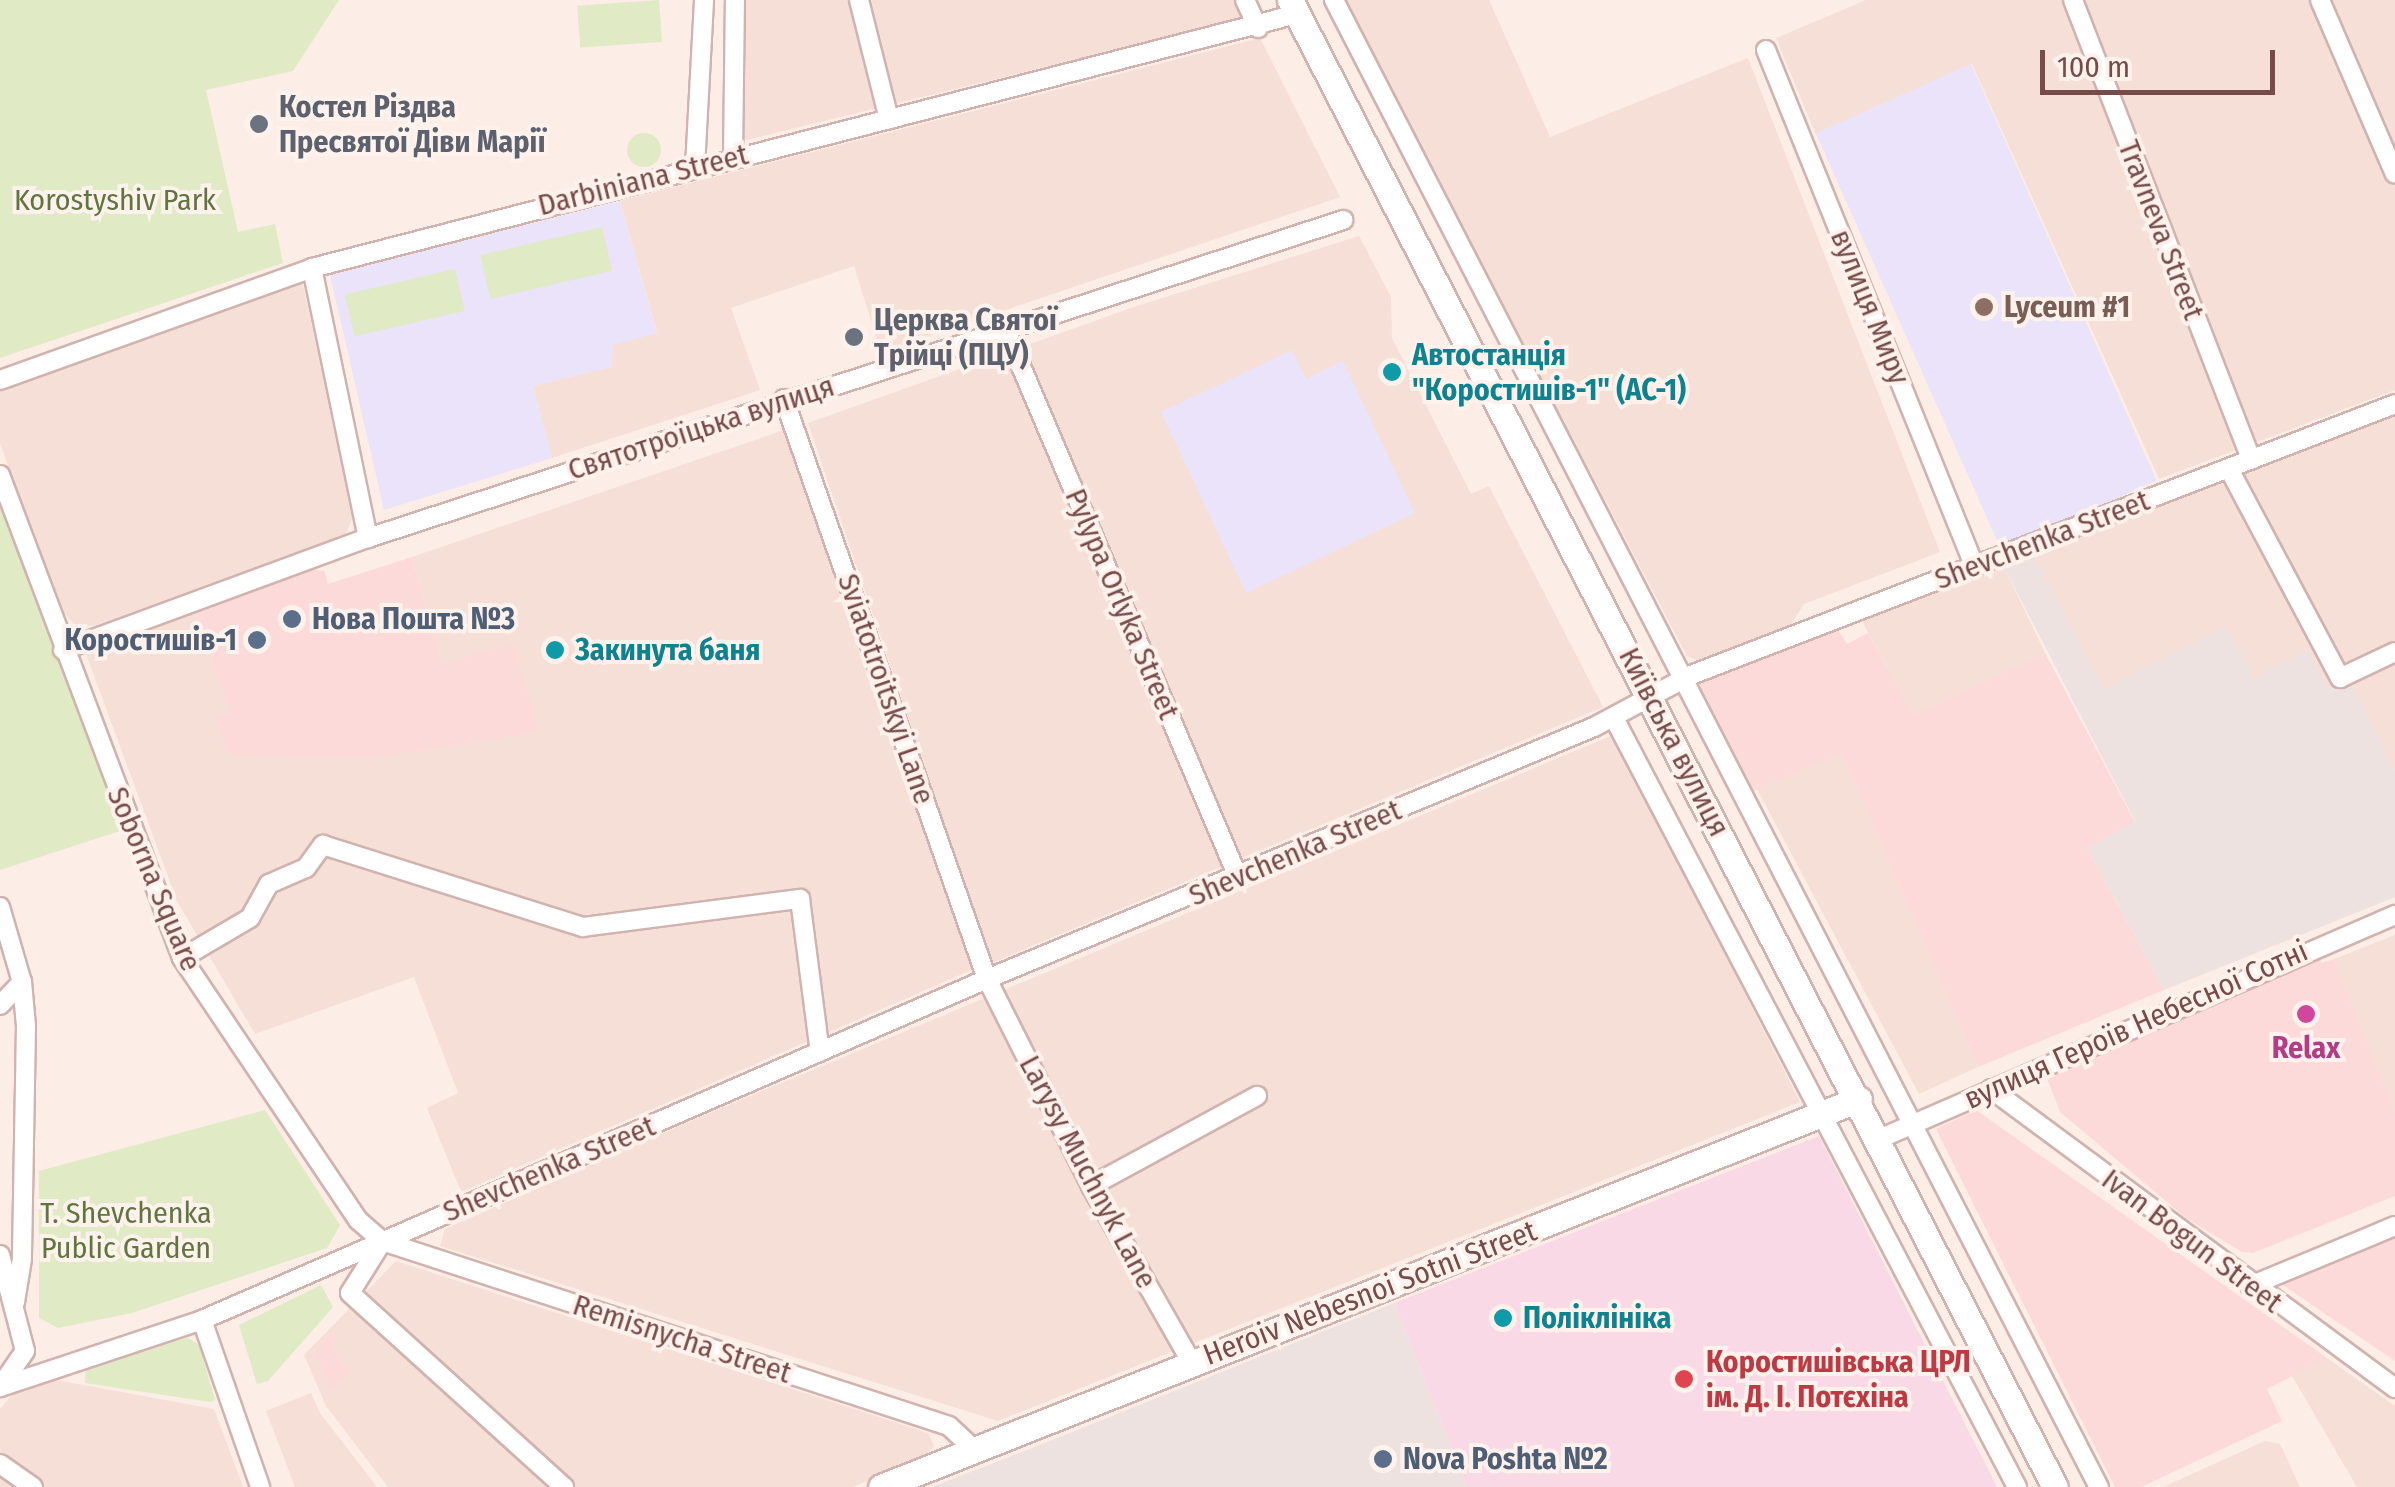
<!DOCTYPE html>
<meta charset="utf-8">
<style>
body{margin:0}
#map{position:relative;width:2395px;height:1487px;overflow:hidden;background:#fcede6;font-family:"Fira Sans Condensed",sans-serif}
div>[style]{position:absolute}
.residential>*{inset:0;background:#f6dfd7}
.commercial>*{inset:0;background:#fddada}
.industrial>*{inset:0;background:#ede2e0}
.education>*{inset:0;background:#eae3f9;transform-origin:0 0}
.medical>*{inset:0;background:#fad9e7}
.green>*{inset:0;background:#e0eac4;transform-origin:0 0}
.round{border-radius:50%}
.roads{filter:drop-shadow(2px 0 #d0b3ae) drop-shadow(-2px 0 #d0b3ae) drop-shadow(0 2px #d0b3ae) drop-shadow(0 -2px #d0b3ae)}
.street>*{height:18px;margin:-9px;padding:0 9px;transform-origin:9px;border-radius:9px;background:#fff}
.secondary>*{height:25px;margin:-12.5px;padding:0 12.5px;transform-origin:12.5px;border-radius:12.5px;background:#fff}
.dots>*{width:28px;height:28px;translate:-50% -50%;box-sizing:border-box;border:5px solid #fff2ed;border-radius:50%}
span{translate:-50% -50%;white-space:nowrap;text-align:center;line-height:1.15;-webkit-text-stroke:8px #fff2ed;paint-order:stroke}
.worship-label{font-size:30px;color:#5b616d;font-weight:700}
.left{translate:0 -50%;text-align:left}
.street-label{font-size:30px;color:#764c4a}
.park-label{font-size:30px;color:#607640}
.education-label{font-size:30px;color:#785e54;font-weight:700}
.culture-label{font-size:30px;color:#0d838f;font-weight:700}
.service-label{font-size:30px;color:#4e5e75;font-weight:700}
.right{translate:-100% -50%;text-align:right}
.hotel-label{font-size:30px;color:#b23c85;font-weight:700}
.health-label{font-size:30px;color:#be3a42;font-weight:700}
.scale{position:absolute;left:2040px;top:50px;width:235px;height:45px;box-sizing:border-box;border:5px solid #764c4a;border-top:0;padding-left:12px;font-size:30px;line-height:35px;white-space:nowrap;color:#764c4a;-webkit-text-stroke:8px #fff2ed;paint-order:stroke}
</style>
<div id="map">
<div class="residential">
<div style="clip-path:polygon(740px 0,1241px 0,1249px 17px,738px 142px)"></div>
<div style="clip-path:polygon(1343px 0,1489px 0,1550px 137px,1748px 58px,1940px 552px,1804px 604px,1788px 629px,1702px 662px,1687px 656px)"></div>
<div style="clip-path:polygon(1866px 0,2395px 0,2395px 390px,2159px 479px,1972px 64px,1816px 135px,1776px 38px)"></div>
<div style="clip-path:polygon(1260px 38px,1340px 197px,881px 352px,854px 266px,731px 308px,760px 390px,552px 458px,533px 386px,611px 367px,612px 345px,657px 332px,620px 201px)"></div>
<div style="clip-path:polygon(1359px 236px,1391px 297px,1392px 338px,1471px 494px,1489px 486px,1603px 707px,991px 963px,808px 423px,1134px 307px)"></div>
<div style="clip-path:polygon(302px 281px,354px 514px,346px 534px,96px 625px,76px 627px,61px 609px,0 443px,0 385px)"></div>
<div style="clip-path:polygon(2395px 414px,2395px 769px,2349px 680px,2327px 687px,2255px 678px,2104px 690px,2034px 556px)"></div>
<div style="clip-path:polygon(793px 427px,976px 968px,461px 1192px,427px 1108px,458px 1093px,414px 977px,255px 1034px,177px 901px,83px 646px,193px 604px,232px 714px,442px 664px,412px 557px)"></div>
<div style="clip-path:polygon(2004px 567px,2045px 653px,1913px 716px,1862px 621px)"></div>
<div style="clip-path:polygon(1613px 735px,1800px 1102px,998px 1421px,440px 1246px,445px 1229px,698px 1118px)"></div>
<div style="clip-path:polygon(1842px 752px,1978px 1067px,1919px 1094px,1757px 789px)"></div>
<div style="clip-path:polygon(2395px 935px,2395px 1118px,2334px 959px)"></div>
<div style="clip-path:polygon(396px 1261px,928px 1433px,934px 1446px,922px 1459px,852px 1487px,388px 1487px,326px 1406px,304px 1355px)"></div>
<div style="clip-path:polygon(2327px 1358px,2395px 1406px,2395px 1487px,2357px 1487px,2292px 1376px)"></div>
<div style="clip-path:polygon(29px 1375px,214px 1409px,243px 1487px,0 1487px,0 1409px)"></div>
<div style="clip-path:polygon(311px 1393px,320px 1413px,377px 1487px,295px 1487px,266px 1411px)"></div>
<div style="clip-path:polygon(2265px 1441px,2280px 1444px,2300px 1487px,2163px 1487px)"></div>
</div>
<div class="commercial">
<div style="clip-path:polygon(412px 557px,442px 664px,513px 643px,539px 732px,370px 758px,229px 755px,215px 720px,231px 713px,196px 612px,310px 569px,324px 571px,328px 584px)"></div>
<div style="clip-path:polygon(1835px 625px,1847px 644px,1868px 633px,1913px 715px,2045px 653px,2135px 822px,2087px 848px,2164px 990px,1978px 1067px,1842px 753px,1748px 793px,1694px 688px,1695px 682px)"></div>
<div style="clip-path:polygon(2318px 954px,2322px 963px,2334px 959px,2395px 1113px,2395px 1196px,2253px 1253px,2242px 1252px,2186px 1218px,2060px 1112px,2045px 1073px)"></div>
<div style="clip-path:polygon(1976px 1110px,2327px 1358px,2267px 1389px,2282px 1421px,2141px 1487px,2115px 1487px,1936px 1129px)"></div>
<div style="clip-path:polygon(2395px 1233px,2395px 1361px,2274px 1279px)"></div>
<div style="clip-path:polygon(330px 1333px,338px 1338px,329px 1348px,351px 1371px,330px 1388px,315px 1352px)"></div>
</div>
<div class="industrial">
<div style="clip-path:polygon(2034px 556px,2104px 689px,2227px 626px,2255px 678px,2309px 649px,2327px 686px,2349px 680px,2395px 769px,2395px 897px,2164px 990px,2087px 848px,2135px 821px,2004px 567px)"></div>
<div style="clip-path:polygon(1394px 1303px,1467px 1487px,932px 1487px,1042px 1444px)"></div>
</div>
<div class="education">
<div style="left:1971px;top:64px;width:456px;height:170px;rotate:66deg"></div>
<div style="clip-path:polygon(620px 201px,657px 333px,613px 345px,612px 367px,533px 386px,552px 458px,384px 510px,330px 275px)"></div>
<div style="clip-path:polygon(1292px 350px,1306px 379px,1343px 361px,1415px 513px,1246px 593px,1161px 412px)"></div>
</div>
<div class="medical">
<div style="clip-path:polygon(1819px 1136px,1997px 1487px,1467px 1487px,1394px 1303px)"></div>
</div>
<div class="green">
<div style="clip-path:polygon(0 0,339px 0,293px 71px,206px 90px,238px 232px,275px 224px,283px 263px,0 358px)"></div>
<div style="left:659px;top:0;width:42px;height:82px;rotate:86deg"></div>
<div class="round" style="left:627px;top:133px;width:34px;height:34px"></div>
<div style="left:602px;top:227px;width:45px;height:125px;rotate:77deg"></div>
<div style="left:455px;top:269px;width:43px;height:113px;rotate:77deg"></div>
<div style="clip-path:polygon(0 503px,126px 829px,0 870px)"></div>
<div style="clip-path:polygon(265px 1110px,340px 1225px,327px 1248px,132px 1313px,58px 1328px,39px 1318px,39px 1171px)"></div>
<div style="clip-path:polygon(321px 1285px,333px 1307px,268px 1381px,257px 1384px,239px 1325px)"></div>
<div style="clip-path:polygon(188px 1338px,199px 1345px,215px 1400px,210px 1402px,85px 1383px,86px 1361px)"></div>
</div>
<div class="roads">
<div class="street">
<div style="left:859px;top:0;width:123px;rotate:75.9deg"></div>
<div style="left:1245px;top:0;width:31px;rotate:65deg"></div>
<div style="left:1334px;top:0;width:1672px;rotate:62.78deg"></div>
<div style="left:2073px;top:0;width:493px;rotate:68.8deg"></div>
<div style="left:2320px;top:0;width:189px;rotate:66.7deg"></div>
<div style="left:1766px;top:50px;width:555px;rotate:68.01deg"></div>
<div style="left:733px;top:158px;width:158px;rotate:-89.3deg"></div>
<div style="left:695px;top:167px;width:167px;rotate:-86.9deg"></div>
<div style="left:312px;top:268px;width:276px;rotate:78.3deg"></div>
<div style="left:1006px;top:331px;width:593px;rotate:66.98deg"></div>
<div style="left:0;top:380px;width:331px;rotate:-19.7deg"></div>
<div style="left:312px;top:268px;width:1017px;rotate:-14.46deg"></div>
<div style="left:784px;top:399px;width:614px;rotate:70.71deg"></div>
<div style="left:987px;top:979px;width:232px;rotate:63.3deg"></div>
<div style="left:1091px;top:1186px;width:204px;rotate:60.3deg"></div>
<div style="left:2229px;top:469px;width:237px;rotate:62deg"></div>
<div style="left:2340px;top:678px;width:61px;rotate:-25.3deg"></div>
<div style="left:0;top:475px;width:516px;rotate:69.35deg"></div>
<div style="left:182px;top:958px;width:316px;rotate:56.1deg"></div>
<div style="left:358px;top:1220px;width:32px;rotate:41deg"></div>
<div style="left:382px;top:1241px;width:596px;rotate:18.07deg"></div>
<div style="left:949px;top:1426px;width:34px;rotate:43deg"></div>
<div style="left:63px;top:650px;width:325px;rotate:-20.2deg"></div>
<div style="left:368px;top:538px;width:1026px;rotate:-18.06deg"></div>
<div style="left:1614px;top:718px;width:868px;rotate:62.34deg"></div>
<div style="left:0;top:907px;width:78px;rotate:73.7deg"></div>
<div style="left:22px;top:982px;width:44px;rotate:84.8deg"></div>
<div style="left:26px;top:1026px;width:233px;rotate:91deg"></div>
<div style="left:22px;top:1259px;width:44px;rotate:99.2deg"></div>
<div style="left:182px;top:958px;width:79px;rotate:-30.5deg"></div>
<div style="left:250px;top:918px;width:39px;rotate:-61deg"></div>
<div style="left:269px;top:884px;width:40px;rotate:-23.4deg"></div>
<div style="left:306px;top:868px;width:29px;rotate:-54deg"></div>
<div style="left:323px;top:845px;width:273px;rotate:17.5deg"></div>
<div style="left:583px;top:927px;width:219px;rotate:-7.4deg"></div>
<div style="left:800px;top:899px;width:154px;rotate:82.6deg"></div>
<div style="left:0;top:1005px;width:32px;rotate:-46deg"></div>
<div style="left:1991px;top:1089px;width:503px;rotate:36.51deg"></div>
<div style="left:1879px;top:1139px;width:563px;rotate:-23.47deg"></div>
<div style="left:1091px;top:1186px;width:189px;rotate:-28.5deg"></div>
<div style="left:382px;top:1242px;width:60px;rotate:122.1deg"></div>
<div style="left:350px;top:1293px;width:289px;rotate:42.2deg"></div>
<div style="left:0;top:1255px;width:99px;rotate:75.4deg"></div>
<div style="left:25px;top:1351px;width:44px;rotate:124.8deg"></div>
<div style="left:2250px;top:1286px;width:157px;rotate:-22.5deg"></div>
<div style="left:202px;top:1320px;width:177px;rotate:70.8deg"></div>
<div style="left:0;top:1387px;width:213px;rotate:-18.3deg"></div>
<div style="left:202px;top:1320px;width:856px;rotate:-23.48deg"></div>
<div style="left:987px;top:979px;width:657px;rotate:-22.55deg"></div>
<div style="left:1594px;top:727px;width:110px;rotate:-28.2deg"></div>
<div style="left:1691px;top:675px;width:754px;rotate:-21.05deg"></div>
<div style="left:0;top:1464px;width:40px;rotate:34.9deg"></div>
</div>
<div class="secondary">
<div style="left:1290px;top:0;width:1672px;rotate:62.78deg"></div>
<div style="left:881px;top:1487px;width:1052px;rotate:-21.64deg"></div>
</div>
</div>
<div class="dots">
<div style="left:259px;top:124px;background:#6b7280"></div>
<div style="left:1984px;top:307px;background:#8d6e63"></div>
<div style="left:854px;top:337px;background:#6b7280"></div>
<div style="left:1392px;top:372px;background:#0f9aa8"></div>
<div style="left:292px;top:619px;background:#5c6f8a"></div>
<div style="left:257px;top:640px;background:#5c6f8a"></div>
<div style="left:555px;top:650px;background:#0f9aa8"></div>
<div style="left:2306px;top:1014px;background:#d1479c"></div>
<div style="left:1503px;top:1318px;background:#0f9aa8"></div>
<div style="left:1684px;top:1379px;background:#e0444e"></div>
<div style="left:1383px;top:1459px;background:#5c6f8a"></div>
</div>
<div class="worship-label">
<span class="left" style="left:279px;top:124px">Костел Різдва<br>Пресвятої Діви Марії</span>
<span class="left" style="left:874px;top:337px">Церква Святої<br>Трійці (ПЦУ)</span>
</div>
<div class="street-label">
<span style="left:643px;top:180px;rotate:-14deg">Darbiniana Street</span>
<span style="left:2161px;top:230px;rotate:69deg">Travneva Street</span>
<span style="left:1870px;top:307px;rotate:68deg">вулиця Миру</span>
<span style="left:701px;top:428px;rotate:-18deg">Святотроїцька вулиця</span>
<span style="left:2042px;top:540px;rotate:-21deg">Shevchenka Street</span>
<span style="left:1122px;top:604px;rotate:67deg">Pylypa Orlyka Street</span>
<span style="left:886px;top:689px;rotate:71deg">Sviatotroitskyi Lane</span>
<span style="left:1674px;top:742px;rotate:63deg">Київська вулиця</span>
<span style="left:1295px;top:853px;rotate:-23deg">Shevchenka Street</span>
<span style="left:154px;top:879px;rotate:67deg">Soborna Square</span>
<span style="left:2136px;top:1025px;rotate:-24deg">вулиця Героїв Небесної Сотні</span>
<span style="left:549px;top:1169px;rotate:-23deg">Shevchenka Street</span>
<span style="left:1088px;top:1172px;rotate:62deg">Larysy Muchnyk Lane</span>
<span style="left:2192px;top:1241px;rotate:37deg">Ivan Bogun Street</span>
<span style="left:1370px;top:1293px;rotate:-21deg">Heroiv Nebesnoi Sotni Street</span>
<span style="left:682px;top:1339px;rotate:18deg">Remisnycha Street</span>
</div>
<div class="park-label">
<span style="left:115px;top:200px">Korostyshiv Park</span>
<span style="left:126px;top:1230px">T. Shevchenka<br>Public Garden</span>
</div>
<div class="education-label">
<span class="left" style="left:2004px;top:307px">Lyceum #1</span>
</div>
<div class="culture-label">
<span class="left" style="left:1412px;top:372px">Автостанція<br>"Коростишів-1" (АС-1)</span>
<span class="left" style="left:575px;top:650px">Закинута баня</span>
<span class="left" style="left:1523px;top:1318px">Поліклініка</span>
</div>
<div class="service-label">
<span class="left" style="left:312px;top:619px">Нова Пошта №3</span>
<span class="right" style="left:237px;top:640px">Коростишів-1</span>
<span class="left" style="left:1403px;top:1459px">Nova Poshta №2</span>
</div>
<div class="hotel-label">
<span style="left:2306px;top:1048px">Relax</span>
</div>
<div class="health-label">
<span class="left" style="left:1706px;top:1379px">Коростишівська ЦРЛ<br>ім. Д. І. Потєхіна</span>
</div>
<div class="scale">100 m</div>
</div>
